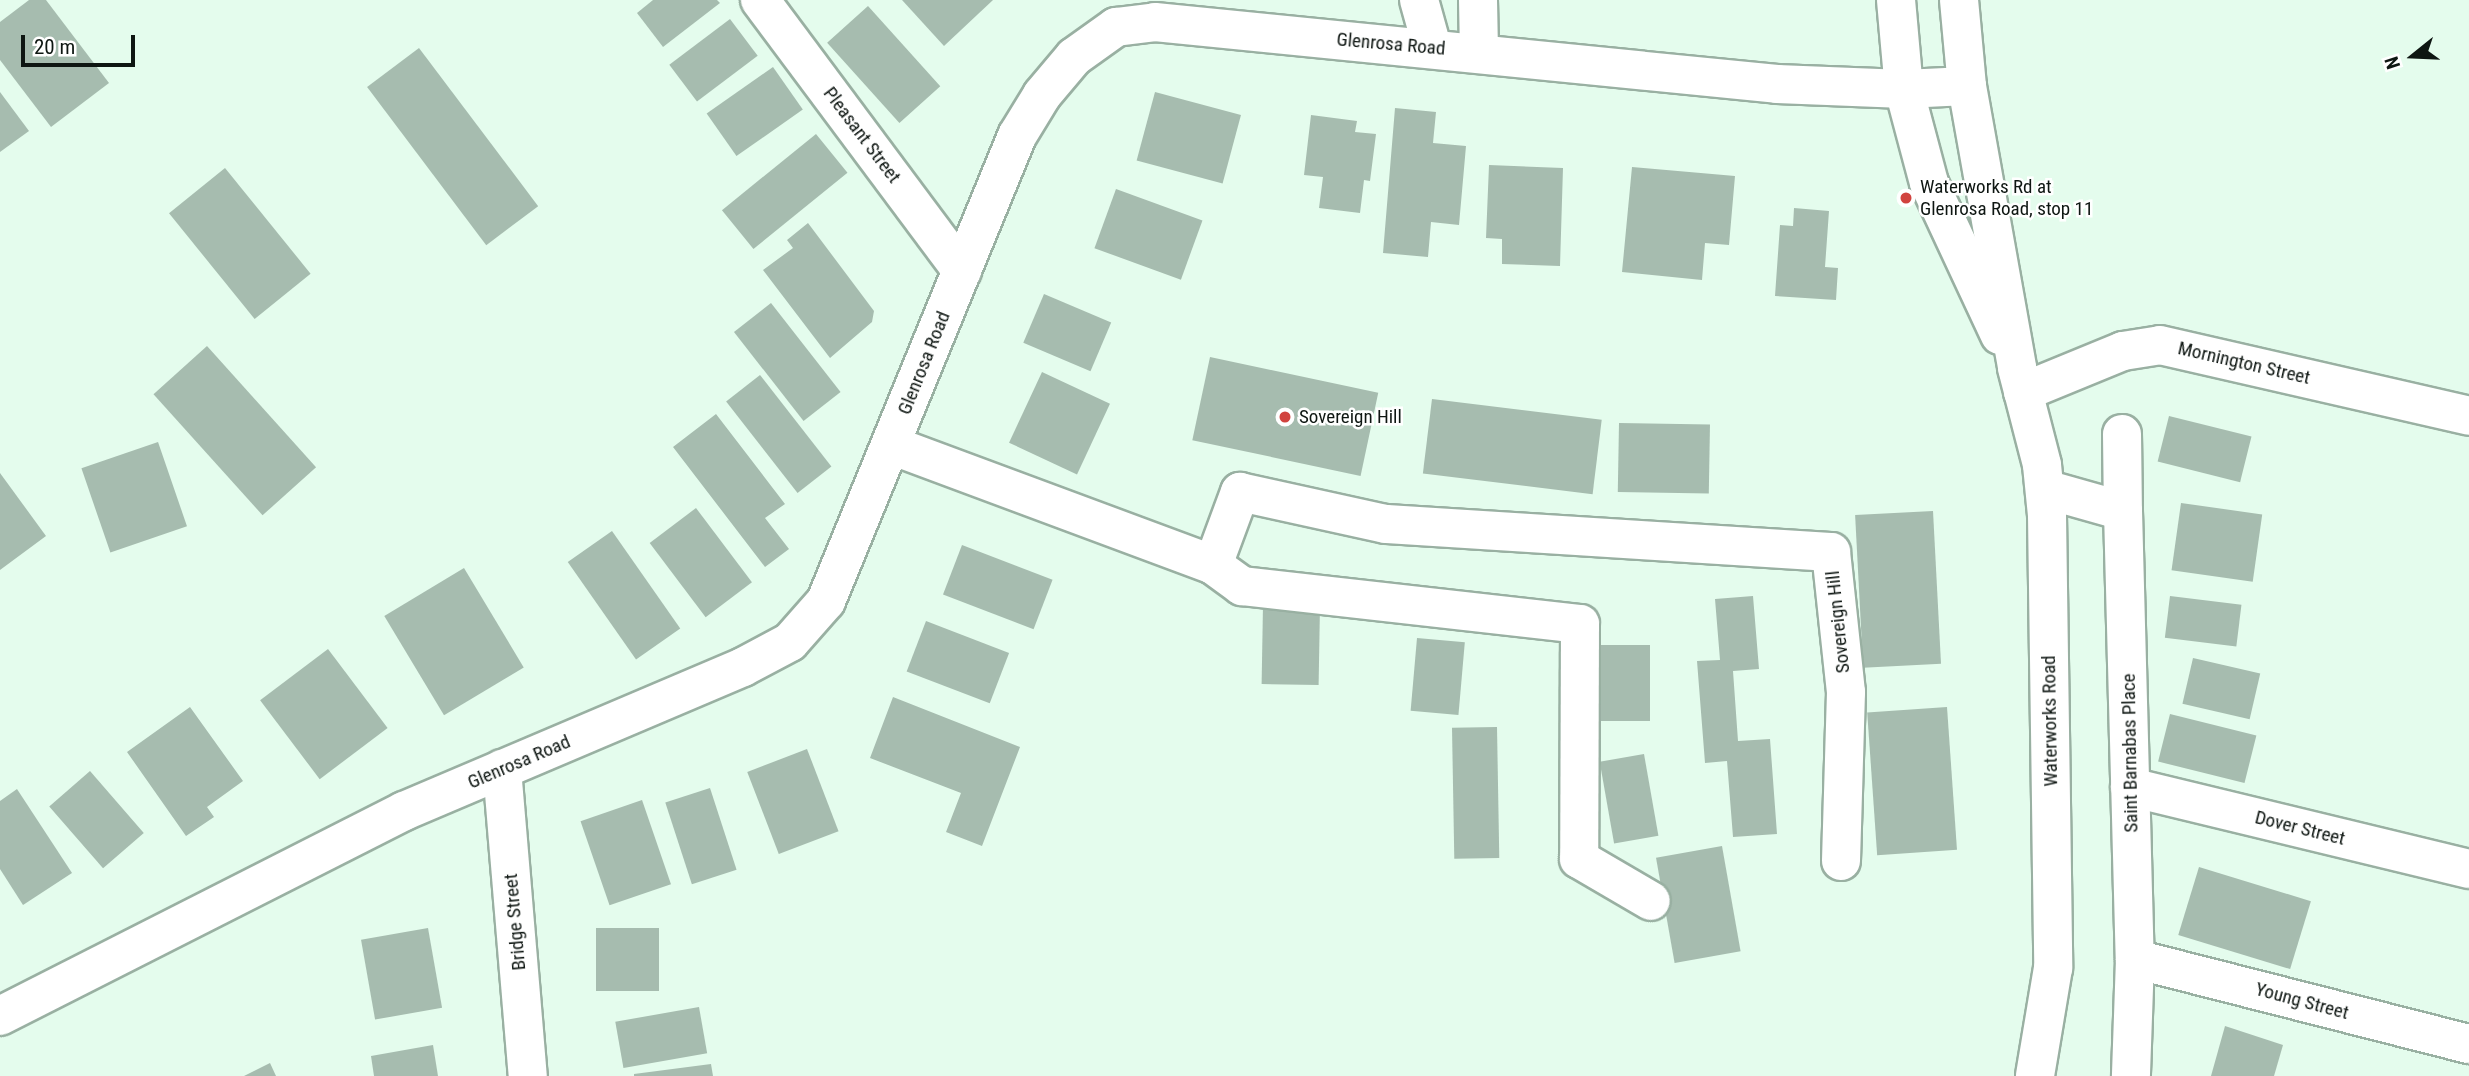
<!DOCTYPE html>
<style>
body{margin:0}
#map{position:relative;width:2469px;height:1076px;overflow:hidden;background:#e4fced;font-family:"Roboto Condensed",sans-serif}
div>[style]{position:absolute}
.building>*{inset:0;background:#a6bcaf;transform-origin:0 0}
.roads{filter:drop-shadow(2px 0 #99b0a2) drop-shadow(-2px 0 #99b0a2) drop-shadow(0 2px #99b0a2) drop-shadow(0 -2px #99b0a2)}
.minor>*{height:38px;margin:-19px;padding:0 19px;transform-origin:19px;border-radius:19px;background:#fff}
.major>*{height:38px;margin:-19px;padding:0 19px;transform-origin:19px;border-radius:19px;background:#fff}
.dots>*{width:19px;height:19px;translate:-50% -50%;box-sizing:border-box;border:4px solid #fff;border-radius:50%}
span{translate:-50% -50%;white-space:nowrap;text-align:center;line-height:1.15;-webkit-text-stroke:5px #fff;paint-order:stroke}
.street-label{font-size:19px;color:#0e1612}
.poi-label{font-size:19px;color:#0e1612}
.left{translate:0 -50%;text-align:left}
.north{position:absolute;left:2378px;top:21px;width:70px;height:70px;-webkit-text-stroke:5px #fff;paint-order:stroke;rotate:252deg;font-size:19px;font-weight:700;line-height:28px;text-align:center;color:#0e1612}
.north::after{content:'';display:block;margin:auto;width:24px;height:32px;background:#0e1612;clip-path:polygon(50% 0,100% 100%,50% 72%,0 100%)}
.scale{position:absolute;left:21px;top:35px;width:114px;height:32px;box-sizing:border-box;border:4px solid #0e1612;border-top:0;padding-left:9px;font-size:21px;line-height:24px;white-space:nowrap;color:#0e1612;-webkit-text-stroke:5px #fff;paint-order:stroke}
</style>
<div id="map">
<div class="building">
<div style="clip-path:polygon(29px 0,46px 0,109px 83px,51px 127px,0 60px,0 22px)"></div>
<div style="clip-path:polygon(653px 0,717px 0,720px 3px,663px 47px,637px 13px)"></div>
<div style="clip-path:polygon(902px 0,993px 0,944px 46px)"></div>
<div style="left:868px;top:6px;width:108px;height:55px;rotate:48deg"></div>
<div style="left:730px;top:19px;width:46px;height:76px;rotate:53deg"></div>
<div style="left:419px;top:48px;width:198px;height:65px;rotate:53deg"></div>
<div style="left:773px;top:67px;width:52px;height:81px;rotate:55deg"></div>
<div style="clip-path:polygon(0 92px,29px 131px,0 152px)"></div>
<div style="left:1155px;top:92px;width:89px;height:71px;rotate:15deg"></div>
<div style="clip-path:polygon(1395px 108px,1436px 112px,1433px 143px,1466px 146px,1459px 225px,1431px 222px,1428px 257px,1383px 253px)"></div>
<div style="clip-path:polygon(1311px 115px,1357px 121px,1355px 132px,1376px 134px,1370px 181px,1364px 180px,1360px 213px,1319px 208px,1323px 177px,1304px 175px)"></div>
<div style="left:816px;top:134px;width:50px;height:121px;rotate:51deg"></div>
<div style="clip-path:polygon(1489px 165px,1563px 168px,1560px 266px,1502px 264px,1502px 239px,1486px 238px)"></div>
<div style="clip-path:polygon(1632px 167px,1735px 176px,1729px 245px,1705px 243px,1702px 280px,1622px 272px)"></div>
<div style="left:225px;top:168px;width:136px;height:72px;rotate:51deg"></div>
<div style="left:1116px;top:189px;width:92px;height:63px;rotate:20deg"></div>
<div style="clip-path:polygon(1794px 208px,1829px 211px,1825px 267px,1838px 268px,1836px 300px,1775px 296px,1780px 225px,1793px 226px)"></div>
<div style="clip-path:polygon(808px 223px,874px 311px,872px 322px,830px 358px,763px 270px,793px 248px,787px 240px)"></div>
<div style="left:1044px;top:294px;width:73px;height:53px;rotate:23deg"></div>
<div style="left:771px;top:303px;width:113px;height:47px;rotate:52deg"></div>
<div style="left:207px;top:346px;width:163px;height:72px;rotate:48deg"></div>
<div style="left:1210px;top:357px;width:172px;height:85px;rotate:12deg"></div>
<div style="left:1042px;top:372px;width:75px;height:78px;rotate:25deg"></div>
<div style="left:760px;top:375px;width:116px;height:43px;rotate:52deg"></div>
<div style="left:1432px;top:399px;width:171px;height:75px;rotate:7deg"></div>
<div style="clip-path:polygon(716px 414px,785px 504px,765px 518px,789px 549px,765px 567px,673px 447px)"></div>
<div style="left:2169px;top:416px;width:85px;height:47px;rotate:14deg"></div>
<div style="left:1619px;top:423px;width:91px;height:69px;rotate:1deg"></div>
<div style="left:158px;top:442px;width:89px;height:81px;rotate:71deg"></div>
<div style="clip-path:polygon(0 473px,46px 536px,0 570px)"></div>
<div style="left:2181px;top:503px;width:82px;height:68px;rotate:8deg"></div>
<div style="left:696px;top:508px;width:93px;height:58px;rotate:53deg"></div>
<div style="left:1933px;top:511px;width:153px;height:78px;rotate:87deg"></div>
<div style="left:612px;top:531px;width:119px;height:54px;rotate:55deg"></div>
<div style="left:962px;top:545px;width:97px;height:53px;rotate:21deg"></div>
<div style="left:464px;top:568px;width:116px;height:93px;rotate:59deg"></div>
<div style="clip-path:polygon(1753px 596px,1759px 669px,1733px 671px,1738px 741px,1770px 739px,1777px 834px,1733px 837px,1727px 761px,1705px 763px,1697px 661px,1720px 660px,1715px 599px)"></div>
<div style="left:2170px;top:596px;width:72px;height:42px;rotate:7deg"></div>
<div style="left:1263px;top:605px;width:57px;height:79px;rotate:1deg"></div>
<div style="left:926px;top:621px;width:89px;height:54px;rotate:21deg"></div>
<div style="left:1417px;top:638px;width:48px;height:73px;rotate:5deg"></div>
<div style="left:1601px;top:645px;width:49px;height:76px"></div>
<div style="left:328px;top:649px;width:99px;height:85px;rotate:53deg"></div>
<div style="left:2193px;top:658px;width:69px;height:47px;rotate:13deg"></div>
<div style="clip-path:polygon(893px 697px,1020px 747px,982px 846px,946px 832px,961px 793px,870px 758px)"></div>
<div style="clip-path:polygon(190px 707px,243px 781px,207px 807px,214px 817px,186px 836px,127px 752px)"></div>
<div style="left:1947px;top:707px;width:143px;height:80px;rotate:86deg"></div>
<div style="left:2170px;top:714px;width:89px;height:49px;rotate:14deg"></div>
<div style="left:1497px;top:727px;width:131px;height:45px;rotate:89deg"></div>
<div style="left:807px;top:749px;width:88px;height:64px;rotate:69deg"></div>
<div style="left:1644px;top:754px;width:83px;height:45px;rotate:80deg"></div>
<div style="left:90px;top:771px;width:82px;height:54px;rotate:49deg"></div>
<div style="left:710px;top:788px;width:86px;height:47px;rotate:72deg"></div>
<div style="clip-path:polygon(17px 789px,72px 873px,23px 905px,0 869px,0 801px)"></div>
<div style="left:642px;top:800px;width:89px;height:65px;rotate:71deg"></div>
<div style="left:1722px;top:846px;width:107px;height:67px;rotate:80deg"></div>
<div style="left:2199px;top:867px;width:117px;height:71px;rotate:17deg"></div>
<div style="left:428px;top:928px;width:81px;height:68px;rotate:80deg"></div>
<div style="left:659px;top:928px;width:63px;height:63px;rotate:90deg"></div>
<div style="left:699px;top:1007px;width:47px;height:85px;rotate:80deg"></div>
<div style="clip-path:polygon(2225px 1026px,2283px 1045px,2274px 1076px,2211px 1076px)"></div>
<div style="clip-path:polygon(433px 1045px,438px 1076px,374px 1076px,371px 1056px)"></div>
<div style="clip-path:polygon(270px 1063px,276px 1076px,244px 1076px)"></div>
<div style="clip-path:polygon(711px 1064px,713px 1076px,634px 1076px,634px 1074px)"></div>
</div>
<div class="roads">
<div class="minor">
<div style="left:760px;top:0;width:338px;rotate:53.3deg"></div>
<div style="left:1419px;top:0;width:49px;rotate:74.5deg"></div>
<div style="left:1478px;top:0;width:53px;rotate:88.9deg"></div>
<div style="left:2023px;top:392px;width:108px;rotate:-22.3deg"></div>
<div style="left:2123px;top:351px;width:37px;rotate:-9deg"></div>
<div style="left:2160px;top:345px;width:317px;rotate:12.9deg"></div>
<div style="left:2122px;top:434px;width:77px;rotate:89.3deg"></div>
<div style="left:891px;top:445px;width:344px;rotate:20.4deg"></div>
<div style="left:1213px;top:565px;width:36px;rotate:36deg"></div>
<div style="left:1242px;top:586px;width:340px;rotate:6.4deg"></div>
<div style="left:1580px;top:624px;width:235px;rotate:90.2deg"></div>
<div style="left:1579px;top:859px;width:83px;rotate:30.3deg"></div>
<div style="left:2045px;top:489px;width:81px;rotate:15.8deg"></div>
<div style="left:2123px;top:511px;width:448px;rotate:88.5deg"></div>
<div style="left:2135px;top:959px;width:117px;rotate:92deg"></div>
<div style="left:1213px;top:565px;width:78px;rotate:-69.7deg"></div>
<div style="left:1240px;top:492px;width:149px;rotate:12.4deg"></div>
<div style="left:1386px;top:524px;width:446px;rotate:3.6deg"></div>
<div style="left:1831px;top:552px;width:141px;rotate:83.9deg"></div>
<div style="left:1846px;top:692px;width:169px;rotate:91.7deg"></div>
<div style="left:502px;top:769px;width:308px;rotate:85.2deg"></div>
<div style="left:2130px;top:787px;width:349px;rotate:13.6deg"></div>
<div style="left:2135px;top:959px;width:345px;rotate:14.3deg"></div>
<div style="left:0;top:1016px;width:453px;rotate:-26.9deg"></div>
<div style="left:404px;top:811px;width:368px;rotate:-23deg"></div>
<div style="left:743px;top:667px;width:53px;rotate:-28deg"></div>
<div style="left:790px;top:642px;width:55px;rotate:-48.7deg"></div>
<div style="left:826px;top:601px;width:503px;rotate:-67.67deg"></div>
<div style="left:1017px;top:136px;width:48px;rotate:-58.6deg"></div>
<div style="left:1042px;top:95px;width:50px;rotate:-49.9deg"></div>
<div style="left:1074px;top:57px;width:52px;rotate:-35.5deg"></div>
<div style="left:1116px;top:27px;width:39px;rotate:-7deg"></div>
<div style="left:1155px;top:22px;width:625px;rotate:5.69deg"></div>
<div style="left:1777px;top:84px;width:127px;rotate:2.3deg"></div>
</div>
<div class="major">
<div style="left:1896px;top:0;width:89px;rotate:84.9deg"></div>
<div style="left:1904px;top:89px;width:97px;rotate:75.1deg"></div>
<div style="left:1929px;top:183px;width:168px;rotate:65deg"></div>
<div style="left:1959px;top:0;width:86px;rotate:84.7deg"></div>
<div style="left:1967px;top:86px;width:286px;rotate:79.9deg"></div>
<div style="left:2017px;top:368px;width:100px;rotate:75.5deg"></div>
<div style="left:2042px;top:465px;width:50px;rotate:84.3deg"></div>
<div style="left:2047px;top:515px;width:453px;rotate:89.2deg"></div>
<div style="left:2053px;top:968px;width:109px;rotate:99.5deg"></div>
<div style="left:1904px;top:89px;width:63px;rotate:-2.7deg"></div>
</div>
</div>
<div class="dots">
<div style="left:1906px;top:198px;background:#d1433f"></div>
<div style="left:1285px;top:417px;background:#d1433f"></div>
</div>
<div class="street-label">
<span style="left:1391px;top:44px;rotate:5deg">Glenrosa Road</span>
<span style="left:862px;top:135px;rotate:53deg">Pleasant Street</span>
<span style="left:924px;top:363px;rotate:-68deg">Glenrosa Road</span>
<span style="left:2244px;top:363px;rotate:13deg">Mornington Street</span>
<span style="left:1838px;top:622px;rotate:-96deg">Sovereign Hill</span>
<span style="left:2050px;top:721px;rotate:-91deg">Waterworks Road</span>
<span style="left:2130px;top:753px;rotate:-91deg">Saint Barnabas Place</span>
<span style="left:519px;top:762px;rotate:-23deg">Glenrosa Road</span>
<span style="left:2300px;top:828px;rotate:14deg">Dover Street</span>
<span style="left:515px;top:922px;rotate:-95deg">Bridge Street</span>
<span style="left:2302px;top:1001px;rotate:15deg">Young Street</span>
</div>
<div class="poi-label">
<span class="left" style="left:1920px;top:198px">Waterworks Rd at<br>Glenrosa Road, stop 11</span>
<span class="left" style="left:1299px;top:417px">Sovereign Hill</span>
</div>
<div class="north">N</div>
<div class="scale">20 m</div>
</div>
